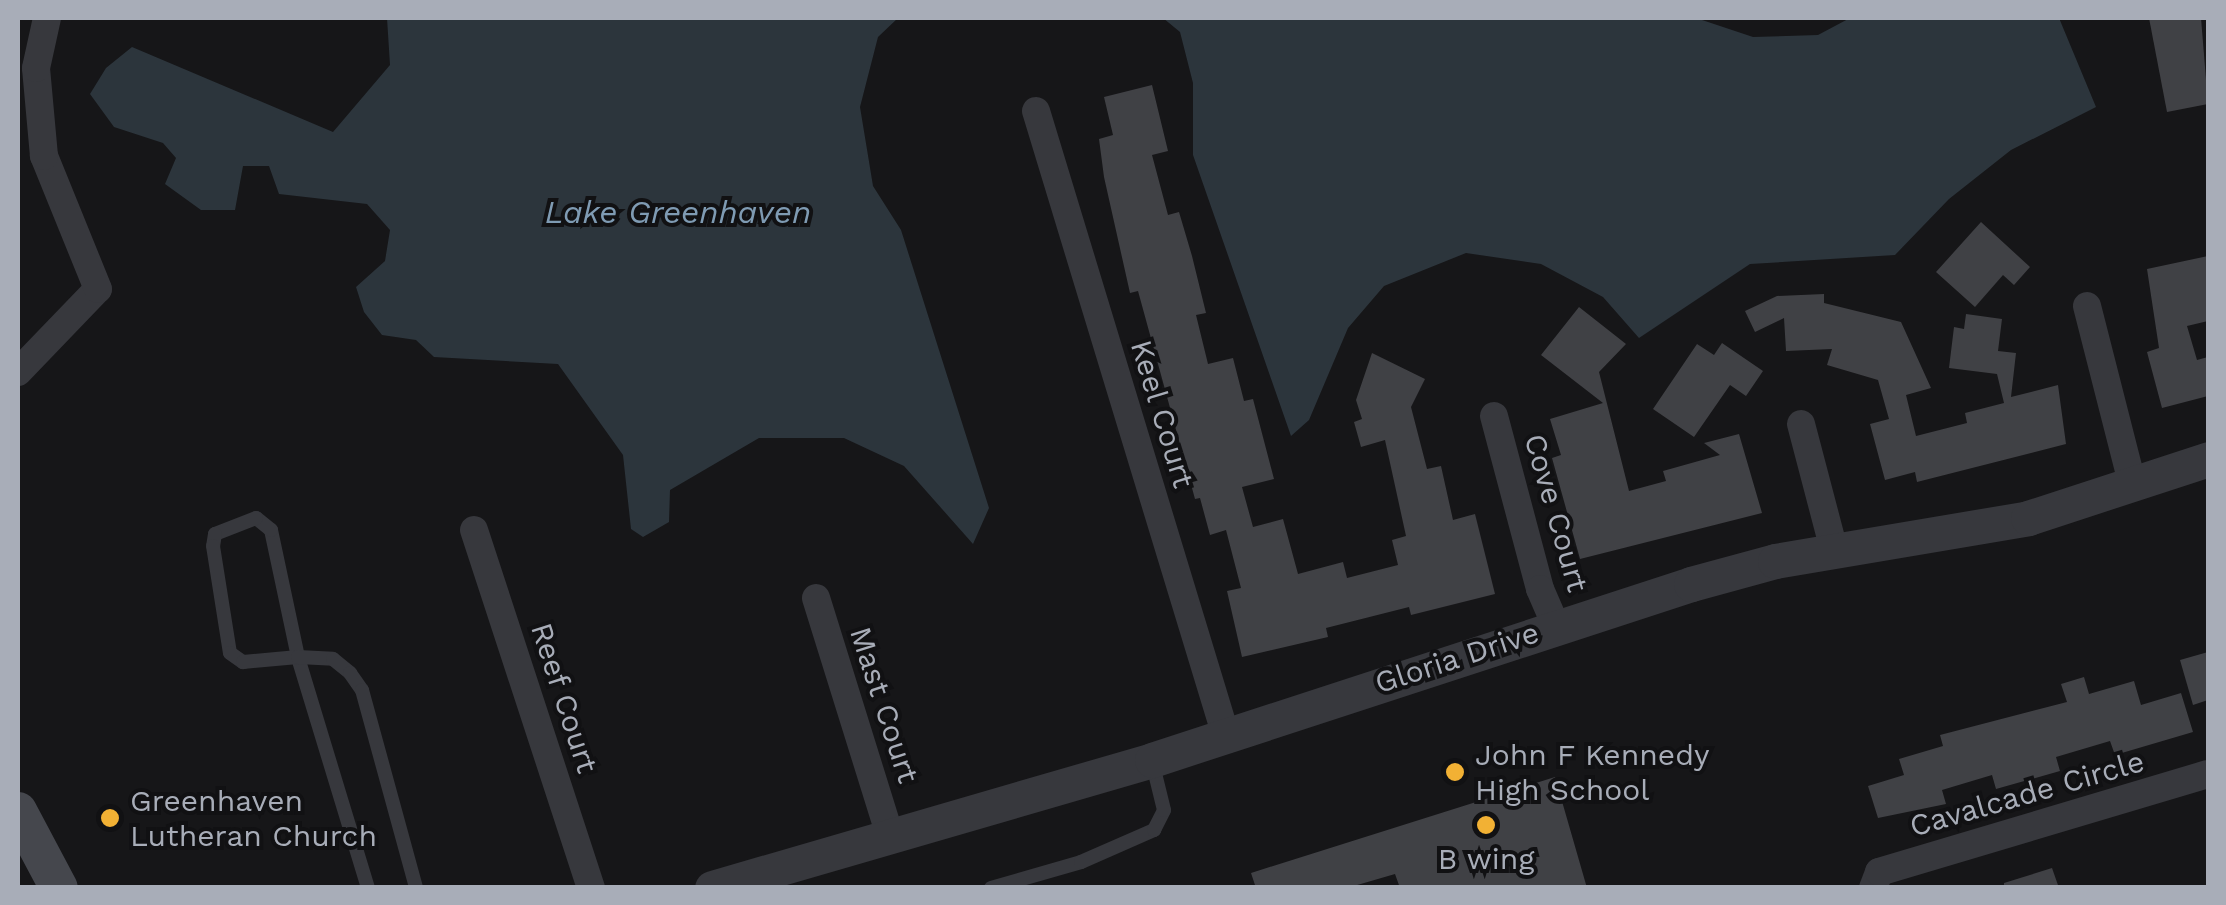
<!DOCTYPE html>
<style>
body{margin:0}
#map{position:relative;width:2226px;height:905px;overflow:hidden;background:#161618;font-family:"Work Sans",sans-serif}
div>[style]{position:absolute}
.water>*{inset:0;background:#2c353c}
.building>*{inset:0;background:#404145}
.service>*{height:14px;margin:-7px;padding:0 7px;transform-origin:7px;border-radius:7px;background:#37383d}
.minor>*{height:28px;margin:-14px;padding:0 14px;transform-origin:14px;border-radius:14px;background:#37383d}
.tertiary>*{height:35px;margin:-17.5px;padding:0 17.5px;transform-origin:17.5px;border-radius:17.5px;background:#37383d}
.secondary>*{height:38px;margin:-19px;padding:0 19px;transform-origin:19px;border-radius:19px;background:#45474d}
.dots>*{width:28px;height:28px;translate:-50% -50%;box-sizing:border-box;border:5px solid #111113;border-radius:50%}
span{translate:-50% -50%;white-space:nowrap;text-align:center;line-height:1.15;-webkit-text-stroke:8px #111113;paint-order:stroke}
.street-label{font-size:30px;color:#a8adb8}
.poi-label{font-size:30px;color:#a8adb8}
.left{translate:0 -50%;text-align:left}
.water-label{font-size:32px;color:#7f9bb3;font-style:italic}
.frame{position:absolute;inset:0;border:20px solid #a8adb8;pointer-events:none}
</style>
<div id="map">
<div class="water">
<div style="clip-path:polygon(387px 18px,898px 18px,878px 37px,860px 107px,873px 186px,901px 230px,989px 508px,973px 544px,904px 466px,844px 438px,759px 438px,670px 490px,669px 522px,643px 537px,631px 529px,623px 455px,558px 364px,434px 357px,416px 340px,382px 335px,364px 312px,356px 287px,385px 261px,390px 230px,367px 204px,279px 194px,269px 166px,243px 166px,235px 210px,201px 210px,165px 184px,176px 158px,163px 143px,114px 127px,90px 94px,106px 68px,132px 47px,333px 132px,390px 65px)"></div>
<div style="clip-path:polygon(1163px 18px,1696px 18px,1753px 37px,1818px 35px,1850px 18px,2059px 18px,2096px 107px,2011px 150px,1949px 199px,1895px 255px,1750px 264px,1639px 338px,1603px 297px,1541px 264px,1466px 253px,1384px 286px,1348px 328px,1309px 420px,1291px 436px,1193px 155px,1193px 83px,1180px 32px)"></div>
</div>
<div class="building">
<div style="clip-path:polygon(2149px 18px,2201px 18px,2208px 104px,2167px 112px)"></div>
<div style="clip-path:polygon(1152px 85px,1168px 151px,1152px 155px,1168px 215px,1179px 212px,1192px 256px,1206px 313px,1196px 315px,1208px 364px,1233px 358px,1244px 401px,1253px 399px,1274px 479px,1242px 487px,1253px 527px,1283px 519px,1298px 574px,1343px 562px,1347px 578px,1398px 565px,1392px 540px,1406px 536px,1385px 440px,1361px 447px,1354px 422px,1362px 419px,1356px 400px,1372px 353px,1425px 379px,1411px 407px,1427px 469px,1441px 466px,1453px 520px,1475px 514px,1495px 594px,1411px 615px,1409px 607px,1326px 628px,1328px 637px,1242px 657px,1227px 591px,1241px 588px,1226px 530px,1210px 535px,1200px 498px,1195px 499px,1138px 291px,1130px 293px,1104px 177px,1099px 139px,1113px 135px,1104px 97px)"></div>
<div style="clip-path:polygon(1981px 222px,2030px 267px,2014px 285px,2003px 275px,1975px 307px,1936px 272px)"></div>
<div style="clip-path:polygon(2208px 256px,2208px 321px,2187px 326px,2197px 360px,2208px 357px,2208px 396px,2162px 408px,2147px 352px,2159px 348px,2147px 269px)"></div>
<div style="clip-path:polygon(1824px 294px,1824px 303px,1901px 322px,1931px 388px,1906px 395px,1916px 436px,1967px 423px,1965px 413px,2004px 403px,1997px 374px,1949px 368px,1954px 327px,1964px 329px,1966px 314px,2002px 319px,1998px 351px,2016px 353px,2011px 397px,2058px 385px,2066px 444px,1917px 482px,1915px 472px,1885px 480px,1870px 424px,1889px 419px,1878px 380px,1827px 365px,1832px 349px,1786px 351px,1784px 318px,1755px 332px,1745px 311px,1777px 296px)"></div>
<div style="clip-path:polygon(1579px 307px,1626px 344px,1599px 372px,1629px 491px,1666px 481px,1663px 471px,1720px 455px,1704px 443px,1739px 434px,1762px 513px,1580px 559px,1552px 458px,1561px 455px,1550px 419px,1603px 403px,1541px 355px)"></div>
<div style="clip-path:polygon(1722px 343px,1763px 371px,1746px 396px,1730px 385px,1694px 437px,1653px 409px,1697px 344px,1714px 355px)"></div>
<div style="clip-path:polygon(2208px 652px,2208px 700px,2193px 705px,2180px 660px)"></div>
<div style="clip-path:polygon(2084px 677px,2089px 694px,2134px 681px,2141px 705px,2181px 693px,2193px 732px,2115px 755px,2110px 741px,2056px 757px,2060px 771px,1996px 789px,1992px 775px,1942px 790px,1946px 804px,1878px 818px,1868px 786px,1904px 775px,1899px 759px,1943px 746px,1940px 735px,2067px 702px,2061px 684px)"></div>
<div style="clip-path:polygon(1555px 777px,1587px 888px,1400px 888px,1395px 874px,1347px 888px,1256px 888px,1251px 873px)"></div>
<div style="clip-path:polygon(2052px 868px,2059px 888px,2004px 888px,2004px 883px)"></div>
</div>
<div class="service">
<div style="left:368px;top:888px;width:241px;rotate:-106.9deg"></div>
<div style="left:298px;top:657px;width:130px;rotate:-102deg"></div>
<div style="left:271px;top:530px;width:19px;rotate:-141deg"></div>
<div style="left:256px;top:518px;width:44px;rotate:158.7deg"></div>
<div style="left:215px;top:534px;width:12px;rotate:99deg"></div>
<div style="left:213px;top:546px;width:108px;rotate:81deg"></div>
<div style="left:230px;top:653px;width:16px;rotate:35deg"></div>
<div style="left:243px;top:662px;width:55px;rotate:-5.2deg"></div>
<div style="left:298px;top:657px;width:35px;rotate:3deg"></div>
<div style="left:333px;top:659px;width:22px;rotate:39deg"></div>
<div style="left:350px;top:673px;width:21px;rotate:55deg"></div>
<div style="left:362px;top:690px;width:205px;rotate:74.7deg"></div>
<div style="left:991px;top:888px;width:94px;rotate:-16.1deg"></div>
<div style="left:1081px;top:862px;width:80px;rotate:-23.7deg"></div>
<div style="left:1154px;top:830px;width:22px;rotate:-63deg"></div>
<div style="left:1164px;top:810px;width:50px;rotate:-103.8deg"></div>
</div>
<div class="minor">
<div style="left:1036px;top:111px;width:653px;rotate:73.09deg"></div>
<div style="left:2087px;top:306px;width:183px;rotate:75.7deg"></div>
<div style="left:18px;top:372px;width:115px;rotate:-46.1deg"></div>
<div style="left:98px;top:289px;width:144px;rotate:-112.1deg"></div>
<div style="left:44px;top:156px;width:88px;rotate:-95.2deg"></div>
<div style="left:36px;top:68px;width:51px;rotate:-77.6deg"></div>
<div style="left:1494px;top:416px;width:179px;rotate:75.1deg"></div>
<div style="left:1540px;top:589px;width:40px;rotate:66.6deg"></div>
<div style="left:1801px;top:424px;width:130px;rotate:75.3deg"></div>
<div style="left:474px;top:530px;width:377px;rotate:71.9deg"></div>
<div style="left:816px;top:598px;width:246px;rotate:72.7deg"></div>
<div style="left:1873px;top:888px;width:17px;rotate:-69deg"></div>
<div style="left:1879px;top:872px;width:343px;rotate:-16.6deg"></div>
</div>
<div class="tertiary">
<div style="left:712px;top:888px;width:458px;rotate:-16.2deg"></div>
<div style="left:1152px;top:760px;width:567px;rotate:-18.08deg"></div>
<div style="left:1691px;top:584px;width:87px;rotate:-15.3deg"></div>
<div style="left:1775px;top:561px;width:257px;rotate:-9.6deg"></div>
<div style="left:2028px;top:518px;width:189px;rotate:-18.1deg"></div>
</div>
<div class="secondary">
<div style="left:18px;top:811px;width:87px;rotate:62deg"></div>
</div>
<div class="dots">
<div style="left:1455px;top:772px;background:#f2b134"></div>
<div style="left:110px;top:818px;background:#f2b134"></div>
<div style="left:1486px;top:825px;background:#f2b134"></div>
</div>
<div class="street-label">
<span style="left:1162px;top:414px;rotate:73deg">Keel Court</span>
<span style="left:1556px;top:513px;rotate:74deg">Cove Court</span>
<span style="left:1457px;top:658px;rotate:-18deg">Gloria Drive</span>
<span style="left:564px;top:698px;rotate:72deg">Reef Court</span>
<span style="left:884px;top:705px;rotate:72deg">Mast Court</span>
<span style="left:2027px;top:794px;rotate:-16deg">Cavalcade Circle</span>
</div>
<div class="poi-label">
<span class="left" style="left:1475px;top:772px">John F Kennedy<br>High School</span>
<span class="left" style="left:130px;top:818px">Greenhaven<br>Lutheran Church</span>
<span style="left:1486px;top:859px">B wing</span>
</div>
<div class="water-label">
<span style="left:678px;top:212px">Lake Greenhaven</span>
</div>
<div class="frame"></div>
</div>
